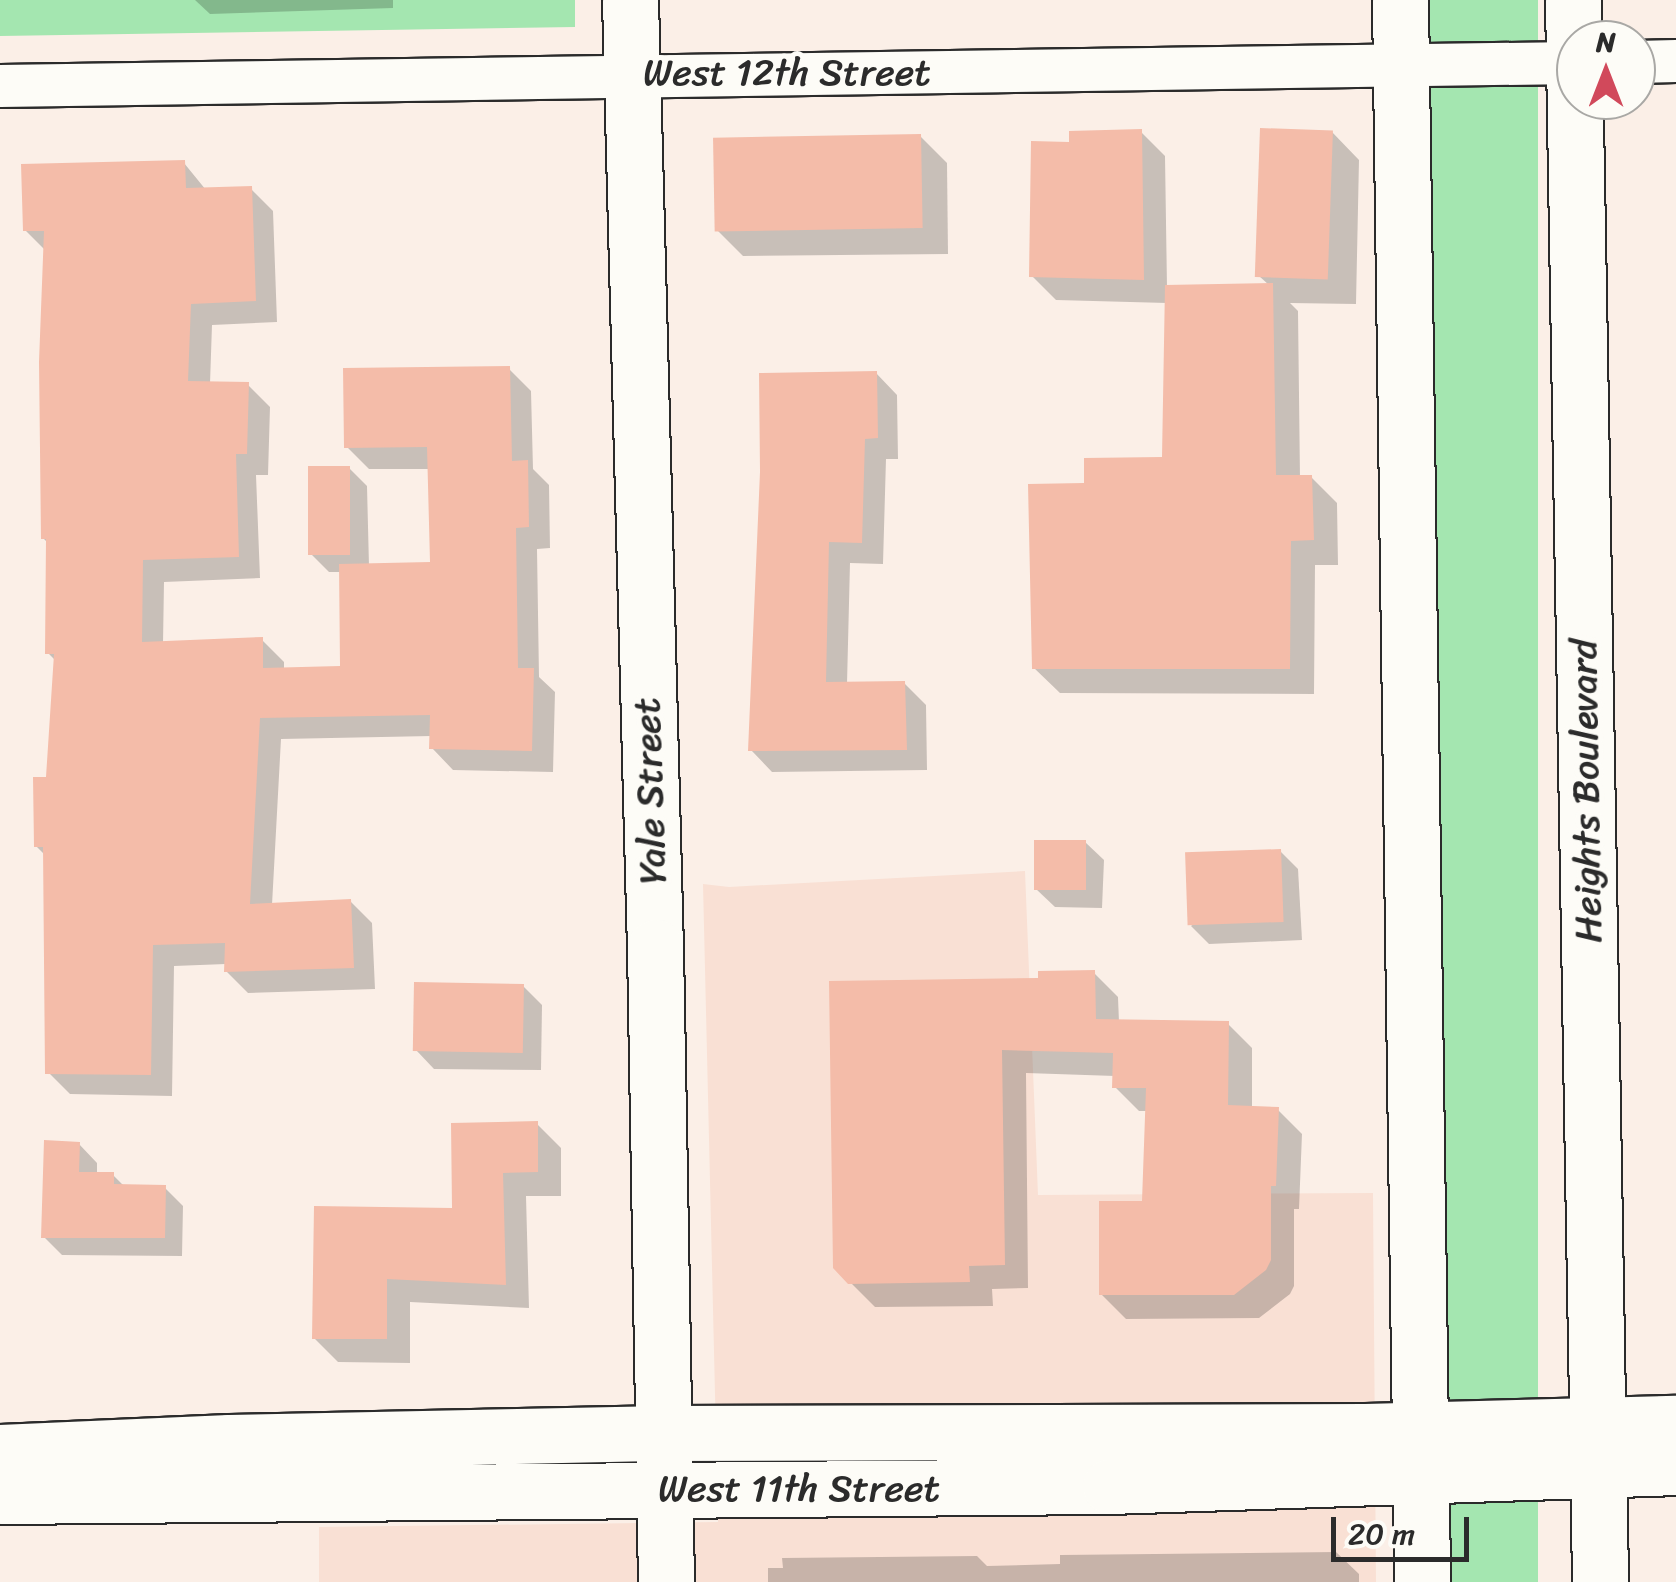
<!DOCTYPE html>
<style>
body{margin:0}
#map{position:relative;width:1676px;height:1582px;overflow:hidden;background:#fbefe7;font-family:Sriracha,sans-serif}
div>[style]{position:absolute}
.built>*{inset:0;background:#f9e0d4}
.green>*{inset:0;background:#a4e6b0;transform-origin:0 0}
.shadow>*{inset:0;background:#0003}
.building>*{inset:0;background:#f4bca9;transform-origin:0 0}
.roads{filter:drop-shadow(2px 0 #2b2b2b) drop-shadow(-2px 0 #2b2b2b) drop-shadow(0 2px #2b2b2b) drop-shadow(0 -2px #2b2b2b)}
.minor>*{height:42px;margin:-21px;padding:0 21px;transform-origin:21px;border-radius:21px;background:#fdfcf7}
.secondary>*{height:55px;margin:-27.5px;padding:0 27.5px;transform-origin:27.5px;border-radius:27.5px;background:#fdfcf7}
span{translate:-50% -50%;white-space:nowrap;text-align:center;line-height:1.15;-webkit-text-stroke:10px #fdfcf7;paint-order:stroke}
.street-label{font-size:38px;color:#2b2b2b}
.north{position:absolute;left:1556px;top:20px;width:100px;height:100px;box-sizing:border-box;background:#fdfcf7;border:2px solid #a9a8a5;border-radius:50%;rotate:0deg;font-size:28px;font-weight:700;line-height:40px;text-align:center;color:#2b2b2b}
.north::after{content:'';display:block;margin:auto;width:35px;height:45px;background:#d1495b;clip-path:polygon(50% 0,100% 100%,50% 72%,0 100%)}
.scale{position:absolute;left:1331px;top:1517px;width:138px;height:45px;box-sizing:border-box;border:5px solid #2b2b2b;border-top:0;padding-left:12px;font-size:30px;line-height:35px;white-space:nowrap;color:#2b2b2b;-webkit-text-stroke:8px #fdfcf7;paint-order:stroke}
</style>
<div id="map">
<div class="built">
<div style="clip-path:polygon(1025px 871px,1038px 1195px,1373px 1193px,1376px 1582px,319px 1582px,319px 1527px,718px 1522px,703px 884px,729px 887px)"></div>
</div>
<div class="green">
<div style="clip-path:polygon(0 0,575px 0,575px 27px,0 36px)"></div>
<div style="left:1423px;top:0;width:115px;height:1582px"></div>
</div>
<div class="shadow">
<div style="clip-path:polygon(195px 0,393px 0,393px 8px,210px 14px)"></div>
<div style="clip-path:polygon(1141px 132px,1165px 156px,1167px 287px,1269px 285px,1259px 276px,1332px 132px,1359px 160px,1356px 304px,1290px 303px,1298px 311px,1300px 478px,1311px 477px,1337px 503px,1338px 565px,1315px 565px,1314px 694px,1060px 693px,1034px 668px,1087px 486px,1165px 459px,1167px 303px,1056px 300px,1032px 276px,1072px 145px)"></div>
<div style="clip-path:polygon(920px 136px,947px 163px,948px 254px,743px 256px,716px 229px)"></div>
<div style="clip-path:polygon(184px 163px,206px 190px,251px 189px,273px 211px,277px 322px,212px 325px,210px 384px,248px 385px,270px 407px,268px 475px,256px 475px,260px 578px,164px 582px,163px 644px,262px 640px,284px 662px,284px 670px,343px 668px,342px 572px,329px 572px,311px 554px,349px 468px,367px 486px,369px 566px,432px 565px,430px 469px,369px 469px,347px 447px,509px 369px,531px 391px,533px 469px,549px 485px,550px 548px,537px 549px,539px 677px,555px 692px,553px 772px,453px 770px,432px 748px,432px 736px,281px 739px,272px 905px,350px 901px,372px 923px,375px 989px,248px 993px,226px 971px,226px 964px,174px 966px,172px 1096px,70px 1094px,48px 1072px,45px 855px,36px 846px,49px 779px,56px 661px,48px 653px,49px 544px,43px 538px,46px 251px,25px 230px)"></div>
<div style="clip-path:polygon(876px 373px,897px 395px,898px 459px,886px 459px,883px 564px,850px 563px,847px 684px,904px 683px,926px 705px,927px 770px,772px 772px,751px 750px)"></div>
<div style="clip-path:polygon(1085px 842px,1104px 860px,1102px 908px,1055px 907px,1036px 889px)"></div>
<div style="clip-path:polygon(1280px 851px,1298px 869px,1302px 940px,1209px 944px,1191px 926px)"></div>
<div style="clip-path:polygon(1094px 973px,1118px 997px,1119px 1022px,1228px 1024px,1252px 1048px,1252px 1108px,1277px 1109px,1302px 1134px,1299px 1209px,1294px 1209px,1294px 1286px,1290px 1294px,1259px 1318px,1126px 1319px,1101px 1294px,1145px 1203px,1148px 1111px,1139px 1111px,1115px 1087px,1115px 1076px,1026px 1073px,1028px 1288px,992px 1289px,993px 1306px,875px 1307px,835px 1267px,1041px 980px)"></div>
<div style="clip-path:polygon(523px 986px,542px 1005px,541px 1070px,434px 1069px,416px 1050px)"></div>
<div style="clip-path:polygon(537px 1124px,561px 1148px,561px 1196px,526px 1196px,529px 1308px,410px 1302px,410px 1363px,338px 1362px,314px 1338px,454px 1211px)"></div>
<div style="clip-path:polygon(79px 1144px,97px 1163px,97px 1174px,113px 1175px,125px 1187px,165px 1188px,183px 1206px,182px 1256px,62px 1255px,44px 1237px)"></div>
<div style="clip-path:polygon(1336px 1552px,1359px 1574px,1359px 1582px,768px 1582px,768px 1568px,783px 1568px,782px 1558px,977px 1556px,987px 1566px,1060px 1564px,1060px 1555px)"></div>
</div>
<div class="building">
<div style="left:1260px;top:128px;width:73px;height:149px;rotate:2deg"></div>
<div style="clip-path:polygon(1142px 129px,1144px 280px,1029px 277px,1031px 141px,1069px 142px,1069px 131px)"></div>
<div style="left:921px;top:134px;width:94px;height:208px;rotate:89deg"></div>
<div style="clip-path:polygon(185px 160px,186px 188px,252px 186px,256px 301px,191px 304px,188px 381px,249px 382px,247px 454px,236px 454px,239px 557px,143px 560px,142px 642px,263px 637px,263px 668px,340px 666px,339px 564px,430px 562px,427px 447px,344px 448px,343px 368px,510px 366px,512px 461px,528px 460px,529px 527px,516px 528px,518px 668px,534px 668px,532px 751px,429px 749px,430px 715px,260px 718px,250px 904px,351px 899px,354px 968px,224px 972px,225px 943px,153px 945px,151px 1075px,45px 1074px,43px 847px,34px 847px,33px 777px,46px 777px,54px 654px,45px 654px,46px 539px,41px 539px,39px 362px,44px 231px,23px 231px,21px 164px)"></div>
<div style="clip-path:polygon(1273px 283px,1276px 475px,1312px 475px,1314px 540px,1291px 541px,1290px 669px,1032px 669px,1028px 484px,1084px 483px,1084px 458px,1162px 457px,1165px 285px)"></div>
<div style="clip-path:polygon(877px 371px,878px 438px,865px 439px,862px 543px,829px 542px,826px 682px,905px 681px,907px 750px,748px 751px,760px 472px,759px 373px)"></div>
<div style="left:308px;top:466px;width:42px;height:89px"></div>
<div style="left:1034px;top:840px;width:52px;height:50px"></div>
<div style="left:1281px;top:849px;width:73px;height:96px;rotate:88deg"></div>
<div style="clip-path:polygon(1095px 970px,1096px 1019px,1229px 1021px,1228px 1105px,1279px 1107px,1276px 1186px,1271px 1186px,1271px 1260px,1266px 1270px,1234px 1295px,1099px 1295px,1099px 1201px,1142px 1201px,1146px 1088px,1112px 1088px,1113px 1053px,1002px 1050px,1005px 1265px,969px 1266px,970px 1282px,848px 1284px,833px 1268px,829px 981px,1038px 978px,1038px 971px)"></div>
<div style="left:414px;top:982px;width:110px;height:69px;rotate:1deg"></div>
<div style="clip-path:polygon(538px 1121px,538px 1172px,503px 1173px,506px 1285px,387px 1279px,387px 1339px,312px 1339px,314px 1206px,452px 1208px,451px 1123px)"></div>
<div style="clip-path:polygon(44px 1140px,80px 1142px,79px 1172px,114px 1172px,114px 1184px,166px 1185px,165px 1238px,41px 1238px)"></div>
</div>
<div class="roads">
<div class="minor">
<div style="left:1636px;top:62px;width:40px;rotate:-1.4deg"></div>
<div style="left:0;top:86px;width:1576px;rotate:-0.84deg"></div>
</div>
<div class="secondary">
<div style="left:630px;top:0;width:947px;rotate:88.49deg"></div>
<div style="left:655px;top:947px;width:635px;rotate:89.01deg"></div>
<div style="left:1400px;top:0;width:1582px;rotate:89.2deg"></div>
<div style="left:1573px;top:0;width:1582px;rotate:89.02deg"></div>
<div style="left:0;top:1452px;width:229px;rotate:-2.5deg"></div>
<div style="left:229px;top:1442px;width:436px;rotate:-1.2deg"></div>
<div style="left:665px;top:1433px;width:700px;rotate:-0.16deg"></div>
<div style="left:1365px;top:1431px;width:311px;rotate:-1.5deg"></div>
<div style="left:0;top:1496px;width:1110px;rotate:-0.52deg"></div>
<div style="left:1110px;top:1486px;width:566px;rotate:-1.92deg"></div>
</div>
</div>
<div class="street-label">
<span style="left:787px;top:73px">West 12th Street</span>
<span style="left:650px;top:791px;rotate:-92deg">Yale Street</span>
<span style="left:1586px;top:791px;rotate:-91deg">Heights Boulevard</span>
<span style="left:799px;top:1489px">West 11th Street</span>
</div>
<div class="north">N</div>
<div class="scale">20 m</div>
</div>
